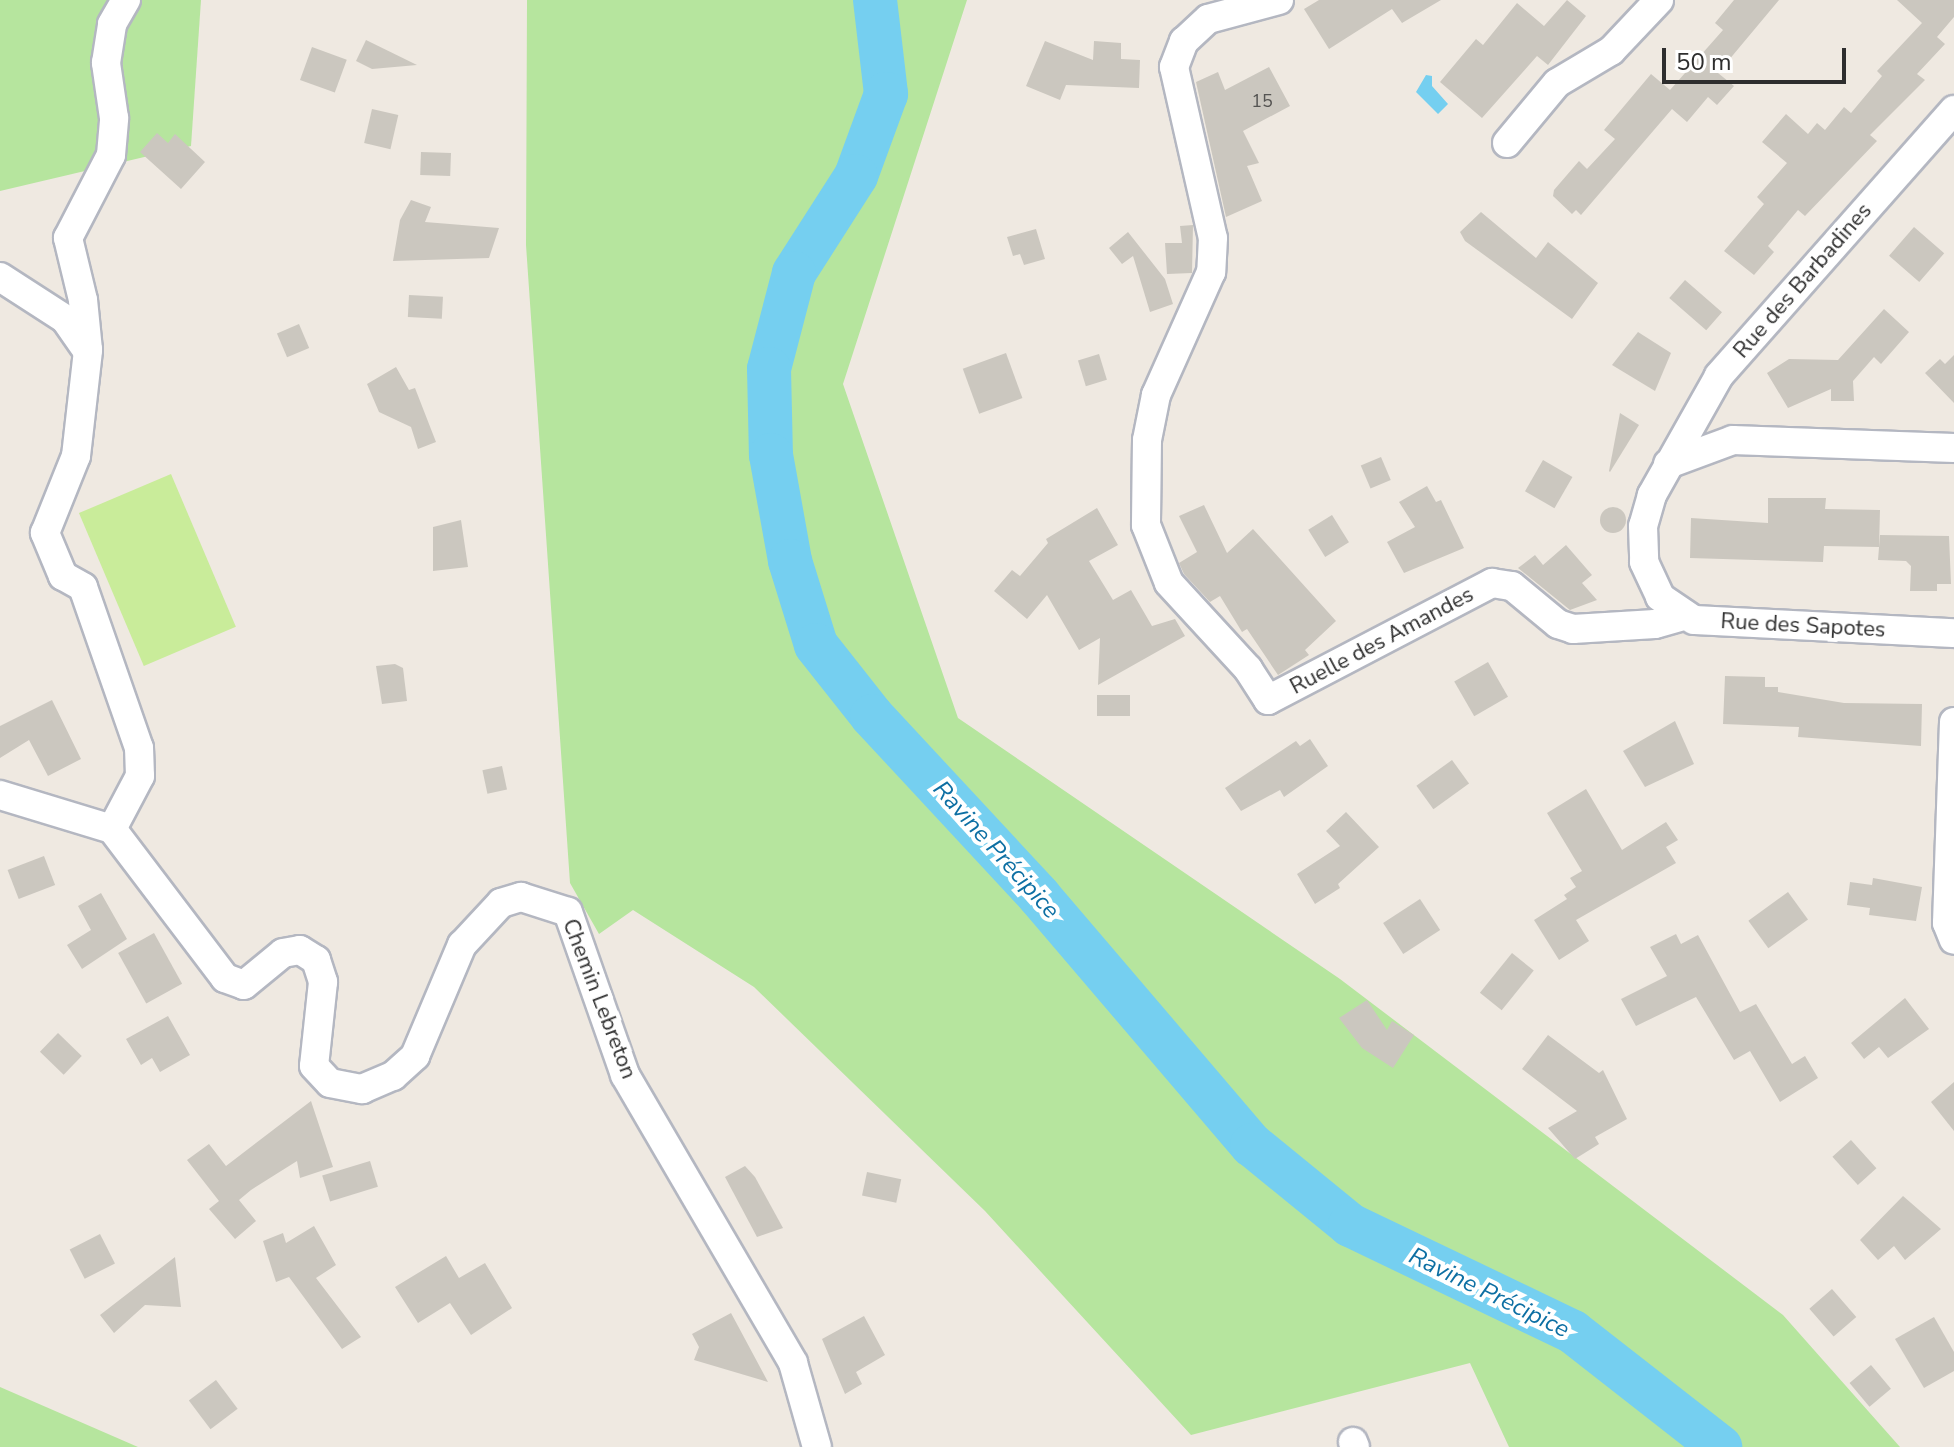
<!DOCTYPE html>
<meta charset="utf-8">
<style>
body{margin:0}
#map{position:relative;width:1954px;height:1447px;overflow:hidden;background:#efe9e1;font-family:"Nunito Sans",sans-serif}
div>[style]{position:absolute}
.green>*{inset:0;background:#b6e59e}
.pitch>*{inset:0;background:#c9ec9a;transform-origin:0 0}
.water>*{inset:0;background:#75cff0}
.river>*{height:44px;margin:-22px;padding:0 22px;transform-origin:22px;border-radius:22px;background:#75cff0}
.building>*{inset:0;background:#cbc7bf;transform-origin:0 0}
.round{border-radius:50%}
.roads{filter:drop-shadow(2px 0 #b4b7c1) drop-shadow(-2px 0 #b4b7c1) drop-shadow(0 2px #b4b7c1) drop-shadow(0 -2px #b4b7c1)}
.minor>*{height:28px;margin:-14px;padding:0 14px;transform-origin:14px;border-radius:14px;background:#fff}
span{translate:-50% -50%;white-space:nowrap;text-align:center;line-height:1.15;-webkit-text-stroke:8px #fff;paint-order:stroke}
.number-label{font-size:18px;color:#555452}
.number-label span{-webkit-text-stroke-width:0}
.street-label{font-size:22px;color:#2e2e2e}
.water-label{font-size:24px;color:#0d6fa3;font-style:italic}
.scale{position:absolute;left:1662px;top:48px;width:184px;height:36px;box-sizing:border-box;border:4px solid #2e2e2e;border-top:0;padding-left:10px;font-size:24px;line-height:28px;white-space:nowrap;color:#2e2e2e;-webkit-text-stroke:6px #fff;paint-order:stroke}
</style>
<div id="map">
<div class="green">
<div style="clip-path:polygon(0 0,201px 0,191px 146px,0 191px)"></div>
<div style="clip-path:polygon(527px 0,967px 0,843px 384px,958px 718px,1340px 979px,1783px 1315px,1900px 1447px,1509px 1447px,1470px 1363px,1191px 1435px,985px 1211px,754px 987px,633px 910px,599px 934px,570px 883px,526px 245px)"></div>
<div style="clip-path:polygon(0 1387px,138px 1447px,0 1447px)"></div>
</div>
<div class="pitch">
<div style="left:171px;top:474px;width:166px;height:100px;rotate:67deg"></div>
</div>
<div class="water">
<div style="clip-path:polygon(1426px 75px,1432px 76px,1432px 86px,1448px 104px,1438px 114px,1416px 92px)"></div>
</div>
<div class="river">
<div style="left:875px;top:0;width:95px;rotate:83.3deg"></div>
<div style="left:886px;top:94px;width:87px;rotate:110.1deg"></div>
<div style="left:856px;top:176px;width:115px;rotate:122.6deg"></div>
<div style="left:794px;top:273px;width:99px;rotate:104.6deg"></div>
<div style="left:769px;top:369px;width:86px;rotate:88.7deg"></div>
<div style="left:771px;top:455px;width:108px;rotate:79.8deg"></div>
<div style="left:790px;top:561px;width:88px;rotate:72.8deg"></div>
<div style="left:816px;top:645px;width:90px;rotate:51.7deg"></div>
<div style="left:872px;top:716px;width:246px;rotate:47.1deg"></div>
<div style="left:1039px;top:896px;width:328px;rotate:49.5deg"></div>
<div style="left:1252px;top:1145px;width:127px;rotate:39.2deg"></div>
<div style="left:1350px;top:1225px;width:247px;rotate:25.6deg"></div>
<div style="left:1573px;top:1332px;width:187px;rotate:38deg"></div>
</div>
<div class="building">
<div style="clip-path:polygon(1319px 0,1441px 0,1402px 23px,1392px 9px,1329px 49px,1304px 9px)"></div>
<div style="clip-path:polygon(1567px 0,1586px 16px,1548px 65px,1537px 56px,1482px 118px,1440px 82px,1476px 39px,1483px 45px,1517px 3px,1544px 26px)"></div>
<div style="clip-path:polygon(1734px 0,1779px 0,1718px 73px,1734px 86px,1717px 105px,1708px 97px,1687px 122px,1672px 109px,1581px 215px,1576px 210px,1572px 214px,1553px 196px,1554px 190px,1579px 161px,1587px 169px,1615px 139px,1604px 130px,1651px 74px,1670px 90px,1723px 30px,1715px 23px)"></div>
<div style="clip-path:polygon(1897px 0,1954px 0,1954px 17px,1937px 37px,1945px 44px,1917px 74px,1925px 80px,1870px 135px,1877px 141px,1805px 216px,1798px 210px,1768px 246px,1774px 252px,1754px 275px,1724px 251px,1764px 204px,1757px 197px,1787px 163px,1762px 142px,1786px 114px,1808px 134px,1817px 123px,1825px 130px,1844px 107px,1851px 113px,1882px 76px,1877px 71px,1922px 23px)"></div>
<div style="clip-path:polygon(366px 40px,417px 65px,372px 69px,356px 61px)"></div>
<div style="clip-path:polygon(1045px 41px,1093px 60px,1094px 41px,1121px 43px,1121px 59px,1140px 60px,1139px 88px,1066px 85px,1060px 100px,1026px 86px)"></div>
<div style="left:312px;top:47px;width:37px;height:35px;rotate:20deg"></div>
<div style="clip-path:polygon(1269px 67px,1290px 106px,1243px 131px,1259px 163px,1247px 166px,1262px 201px,1226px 217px,1196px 82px,1218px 72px,1225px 90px)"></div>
<div style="left:372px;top:109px;width:27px;height:35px;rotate:13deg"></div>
<div style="clip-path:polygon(157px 133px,168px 143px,175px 134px,205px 162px,181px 189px,140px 152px)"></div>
<div style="left:421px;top:152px;width:30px;height:23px;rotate:2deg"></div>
<div style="clip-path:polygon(411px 200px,431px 207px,425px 222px,499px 228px,489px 258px,393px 261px,400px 220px)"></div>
<div style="clip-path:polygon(1481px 212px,1536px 258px,1548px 242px,1598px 283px,1572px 319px,1465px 241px,1460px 232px)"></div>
<div style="clip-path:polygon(1193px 225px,1192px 273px,1167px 274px,1165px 243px,1182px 243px,1180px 226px)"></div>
<div style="left:1914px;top:227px;width:40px;height:38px;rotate:41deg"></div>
<div style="clip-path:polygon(1036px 229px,1045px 259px,1024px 265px,1020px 254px,1013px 256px,1007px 237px)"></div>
<div style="clip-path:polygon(1128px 232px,1165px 279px,1173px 304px,1150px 312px,1133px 256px,1122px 264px,1109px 248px)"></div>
<div style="left:1685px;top:280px;width:49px;height:24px;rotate:41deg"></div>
<div style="left:409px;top:295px;width:34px;height:22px;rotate:3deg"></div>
<div style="clip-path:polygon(1884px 309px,1909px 332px,1881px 364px,1874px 357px,1853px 381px,1854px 401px,1831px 401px,1831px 389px,1788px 408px,1767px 373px,1789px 359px,1838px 360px)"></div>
<div style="left:299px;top:324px;width:26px;height:24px;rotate:67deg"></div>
<div style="clip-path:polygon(1638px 332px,1671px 353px,1655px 391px,1612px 365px)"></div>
<div style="left:1006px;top:353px;width:48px;height:46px;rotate:70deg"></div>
<div style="left:1099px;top:354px;width:27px;height:22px;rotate:73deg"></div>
<div style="clip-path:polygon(1954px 355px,1954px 403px,1925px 373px,1940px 359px,1945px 364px)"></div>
<div style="clip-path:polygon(396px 367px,409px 390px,415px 388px,436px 442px,418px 449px,411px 427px,379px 412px,367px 384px)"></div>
<div style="clip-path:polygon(1620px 413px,1639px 425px,1610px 472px,1609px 471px)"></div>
<div style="left:1381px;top:457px;width:25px;height:22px;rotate:67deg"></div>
<div style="left:1543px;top:460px;width:34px;height:36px;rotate:30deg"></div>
<div style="clip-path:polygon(1427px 486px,1436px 502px,1441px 500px,1464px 548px,1404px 573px,1387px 542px,1415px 527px,1399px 502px)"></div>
<div style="clip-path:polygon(1768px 498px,1826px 498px,1825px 509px,1880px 510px,1879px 547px,1824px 546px,1823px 562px,1690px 558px,1691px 518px,1768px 523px)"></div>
<div style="clip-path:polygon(1204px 505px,1227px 553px,1253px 529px,1336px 621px,1305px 650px,1309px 655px,1278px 675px,1247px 629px,1242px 632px,1220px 596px,1210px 602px,1184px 574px,1179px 563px,1197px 552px,1179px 516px)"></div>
<div class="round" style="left:1600px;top:507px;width:26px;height:26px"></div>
<div style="clip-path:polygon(1097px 508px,1118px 545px,1089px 561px,1113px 600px,1131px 590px,1152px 626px,1175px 619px,1185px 636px,1098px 685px,1100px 638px,1079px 650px,1047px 595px,1027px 619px,994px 591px,1012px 570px,1020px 576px,1048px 543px,1046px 539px)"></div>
<div style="left:1332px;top:515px;width:32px;height:28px;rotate:58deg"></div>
<div style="clip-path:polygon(461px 520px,468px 567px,433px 571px,433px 527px)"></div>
<div style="clip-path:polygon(1880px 535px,1949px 536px,1951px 584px,1937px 584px,1937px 591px,1910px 591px,1911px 566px,1906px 561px,1878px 560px)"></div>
<div style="clip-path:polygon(1566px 545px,1592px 575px,1582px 583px,1597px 600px,1570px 610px,1518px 568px,1535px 555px,1543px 565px)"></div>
<div style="left:1488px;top:662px;width:40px;height:39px;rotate:60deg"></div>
<div style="clip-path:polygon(395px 664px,403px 668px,407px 701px,382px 704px,376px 666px)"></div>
<div style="clip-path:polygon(1725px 676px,1765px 677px,1765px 687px,1778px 687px,1778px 692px,1844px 703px,1922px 704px,1921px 746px,1798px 737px,1799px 727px,1723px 724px)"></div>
<div style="left:1097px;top:695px;width:33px;height:21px"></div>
<div style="clip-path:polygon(52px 700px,81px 759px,48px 776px,29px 740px,0 758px,0 726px)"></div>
<div style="clip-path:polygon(1675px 721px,1694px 764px,1645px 787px,1623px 751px)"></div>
<div style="clip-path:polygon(1310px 739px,1328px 766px,1284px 797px,1280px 790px,1241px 811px,1225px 788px,1296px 741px,1300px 746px)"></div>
<div style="left:1452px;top:760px;width:29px;height:44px;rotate:54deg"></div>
<div style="left:502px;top:766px;width:24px;height:20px;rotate:78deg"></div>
<div style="clip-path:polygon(1586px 789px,1622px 850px,1666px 822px,1678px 840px,1666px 847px,1676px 863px,1576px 920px,1589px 941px,1559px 960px,1534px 920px,1567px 899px,1564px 895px,1576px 887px,1570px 878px,1582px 871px,1547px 813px)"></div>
<div style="clip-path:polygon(1346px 812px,1379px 847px,1338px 884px,1340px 888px,1315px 904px,1297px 874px,1340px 846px,1326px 831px)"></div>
<div style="left:44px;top:856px;width:31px;height:39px;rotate:69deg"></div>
<div style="clip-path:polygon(1873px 878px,1922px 887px,1916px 921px,1869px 915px,1870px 908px,1847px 905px,1850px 882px,1872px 885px)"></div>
<div style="left:1788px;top:892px;width:34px;height:49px;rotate:54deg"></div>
<div style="clip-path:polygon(101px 893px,127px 939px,82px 969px,67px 945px,91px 930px,78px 906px)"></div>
<div style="left:1420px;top:899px;width:37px;height:44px;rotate:57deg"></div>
<div style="left:154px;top:933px;width:58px;height:41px;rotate:61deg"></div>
<div style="clip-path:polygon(1676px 934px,1681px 944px,1698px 935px,1740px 1012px,1756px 1004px,1792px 1064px,1805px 1056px,1818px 1078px,1780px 1102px,1750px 1051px,1734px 1060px,1696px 997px,1636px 1026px,1621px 999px,1667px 976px,1650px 947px)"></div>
<div style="left:1512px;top:953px;width:28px;height:51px;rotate:39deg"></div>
<div style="clip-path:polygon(1905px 998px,1929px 1029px,1888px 1058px,1879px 1047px,1864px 1059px,1851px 1043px)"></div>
<div style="clip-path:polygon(1367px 1000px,1387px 1030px,1392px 1021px,1414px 1035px,1393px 1068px,1362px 1048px,1339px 1018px)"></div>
<div style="clip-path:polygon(168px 1016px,190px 1055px,160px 1072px,152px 1058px,141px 1065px,126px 1039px)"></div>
<div style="left:58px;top:1033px;width:33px;height:26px;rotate:44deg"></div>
<div style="clip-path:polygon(1548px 1035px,1599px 1073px,1603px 1070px,1627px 1119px,1595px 1137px,1599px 1144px,1575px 1159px,1548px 1128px,1577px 1111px,1522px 1069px)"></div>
<div style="clip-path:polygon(1954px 1082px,1954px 1131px,1931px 1102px)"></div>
<div style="clip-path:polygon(311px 1101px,333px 1167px,300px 1178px,297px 1161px,251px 1190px,239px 1200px,256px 1221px,235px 1239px,209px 1209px,219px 1201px,187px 1160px,209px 1144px,226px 1166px)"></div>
<div style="left:1851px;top:1140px;width:38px;height:25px;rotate:48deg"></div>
<div style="left:370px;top:1161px;width:27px;height:50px;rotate:73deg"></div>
<div style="clip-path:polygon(745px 1166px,755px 1177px,783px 1228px,757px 1237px,725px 1177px)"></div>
<div style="left:867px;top:1172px;width:35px;height:24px;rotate:12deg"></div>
<div style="clip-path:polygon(1903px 1196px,1941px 1229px,1905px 1260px,1894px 1246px,1878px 1260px,1860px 1240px)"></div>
<div style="clip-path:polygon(314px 1226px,336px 1265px,316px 1278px,361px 1337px,342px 1349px,289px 1277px,276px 1282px,263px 1241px,283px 1233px,286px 1243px)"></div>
<div style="left:100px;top:1234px;width:33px;height:34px;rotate:63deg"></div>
<div style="clip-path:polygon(446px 1256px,459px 1278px,485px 1263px,512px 1308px,471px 1335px,450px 1303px,418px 1323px,395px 1287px)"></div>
<div style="clip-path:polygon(175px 1257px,181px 1307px,145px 1305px,114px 1333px,100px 1315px)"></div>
<div style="left:1832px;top:1289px;width:37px;height:30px;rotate:49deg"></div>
<div style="clip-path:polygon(731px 1313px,738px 1326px,768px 1382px,694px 1360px,699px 1347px,692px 1334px)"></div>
<div style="clip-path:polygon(864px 1316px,885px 1355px,856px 1372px,862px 1384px,845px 1394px,822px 1339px)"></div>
<div style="clip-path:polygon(1934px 1317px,1954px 1352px,1954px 1371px,1924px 1388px,1895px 1339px)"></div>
<div style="left:1871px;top:1365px;width:31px;height:28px;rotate:50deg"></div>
<div style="left:216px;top:1380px;width:36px;height:34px;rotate:53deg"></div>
</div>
<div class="roads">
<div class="minor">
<div style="left:1279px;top:0;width:73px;rotate:165deg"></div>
<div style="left:1208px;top:19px;width:33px;rotate:137deg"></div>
<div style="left:1184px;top:41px;width:28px;rotate:111deg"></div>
<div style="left:1174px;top:67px;width:175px;rotate:77.2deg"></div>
<div style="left:1213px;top:238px;width:34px;rotate:93deg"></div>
<div style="left:1211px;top:272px;width:135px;rotate:114.1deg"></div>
<div style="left:1156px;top:395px;width:46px;rotate:101.3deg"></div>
<div style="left:1147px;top:440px;width:85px;rotate:90.7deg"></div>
<div style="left:1146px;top:525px;width:62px;rotate:68.4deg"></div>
<div style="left:1169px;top:583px;width:117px;rotate:47.4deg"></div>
<div style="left:1248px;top:669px;width:37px;rotate:57deg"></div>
<div style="left:1268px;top:700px;width:253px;rotate:-27.6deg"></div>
<div style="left:1492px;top:583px;width:20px;rotate:9deg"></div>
<div style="left:1512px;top:586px;width:60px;rotate:39.6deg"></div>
<div style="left:1558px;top:624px;width:16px;rotate:18deg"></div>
<div style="left:1573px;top:629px;width:82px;rotate:-3.5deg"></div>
<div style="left:1655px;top:624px;width:32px;rotate:-16deg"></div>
<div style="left:1954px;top:110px;width:355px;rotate:131.5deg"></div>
<div style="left:1719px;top:376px;width:137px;rotate:119.4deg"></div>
<div style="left:1652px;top:495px;width:32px;rotate:106deg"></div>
<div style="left:1643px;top:526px;width:36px;rotate:88deg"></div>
<div style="left:1644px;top:562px;width:38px;rotate:65deg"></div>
<div style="left:1660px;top:597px;width:41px;rotate:34.1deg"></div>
<div style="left:1694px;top:620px;width:260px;rotate:2.9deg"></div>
<div style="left:1507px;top:143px;width:78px;rotate:-50.2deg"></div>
<div style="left:1557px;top:83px;width:63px;rotate:-30.7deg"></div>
<div style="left:1611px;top:51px;width:70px;rotate:-46.7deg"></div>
<div style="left:0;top:277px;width:77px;rotate:32.9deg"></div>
<div style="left:65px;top:319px;width:38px;rotate:55deg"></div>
<div style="left:1668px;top:464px;width:69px;rotate:-20.3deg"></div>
<div style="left:1733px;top:440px;width:221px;rotate:2.1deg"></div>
<div style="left:1954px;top:722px;width:201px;rotate:92deg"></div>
<div style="left:1947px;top:923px;width:18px;rotate:68deg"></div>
<div style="left:0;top:795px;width:117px;rotate:16.9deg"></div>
<div style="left:112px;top:829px;width:187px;rotate:52.8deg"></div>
<div style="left:225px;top:978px;width:20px;rotate:20deg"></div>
<div style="left:244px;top:985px;width:50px;rotate:-39.4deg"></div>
<div style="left:283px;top:953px;width:17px;rotate:-10deg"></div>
<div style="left:300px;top:950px;width:19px;rotate:32deg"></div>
<div style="left:316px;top:960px;width:23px;rotate:72deg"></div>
<div style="left:323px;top:982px;width:84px;rotate:96.1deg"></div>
<div style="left:314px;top:1066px;width:23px;rotate:47deg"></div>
<div style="left:330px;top:1083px;width:33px;rotate:11deg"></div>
<div style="left:362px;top:1089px;width:34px;rotate:-23deg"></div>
<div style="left:393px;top:1076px;width:30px;rotate:-42deg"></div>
<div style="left:415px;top:1056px;width:121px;rotate:-67.1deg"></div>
<div style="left:462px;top:945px;width:57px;rotate:-47.1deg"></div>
<div style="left:501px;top:903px;width:21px;rotate:-17deg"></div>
<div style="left:521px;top:897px;width:49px;rotate:17.7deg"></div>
<div style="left:568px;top:912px;width:173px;rotate:70.7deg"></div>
<div style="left:625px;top:1075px;width:333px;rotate:59.7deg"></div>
<div style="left:793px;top:1363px;width:87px;rotate:74.1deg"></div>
<div style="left:112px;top:829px;width:60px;rotate:-62.2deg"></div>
<div style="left:140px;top:776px;width:28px;rotate:-92deg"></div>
<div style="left:139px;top:748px;width:170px;rotate:-109.2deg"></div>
<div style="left:83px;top:587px;width:23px;rotate:-151deg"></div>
<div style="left:63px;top:576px;width:47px;rotate:-112.7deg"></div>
<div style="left:45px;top:533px;width:83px;rotate:-68.1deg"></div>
<div style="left:76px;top:456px;width:107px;rotate:-83.5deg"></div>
<div style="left:88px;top:350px;width:50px;rotate:-95.7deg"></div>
<div style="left:83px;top:300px;width:64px;rotate:-103.6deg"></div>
<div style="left:68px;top:238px;width:93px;rotate:-62.6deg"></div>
<div style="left:111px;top:155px;width:37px;rotate:-85deg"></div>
<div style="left:114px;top:118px;width:56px;rotate:-98.3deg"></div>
<div style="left:106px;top:63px;width:39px;rotate:-81deg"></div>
<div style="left:112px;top:24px;width:28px;rotate:-60deg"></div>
<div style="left:1353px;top:1442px;width:5px;rotate:68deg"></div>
</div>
</div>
<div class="number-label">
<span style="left:1262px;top:101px">15</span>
</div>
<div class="street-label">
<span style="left:1803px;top:281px;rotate:-49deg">Rue des Barbadines</span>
<span style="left:1803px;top:626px;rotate:3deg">Rue des Sapotes</span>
<span style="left:1382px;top:641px;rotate:-28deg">Ruelle des Amandes</span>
<span style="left:599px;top:999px;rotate:69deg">Chemin Lebreton</span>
</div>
<div class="water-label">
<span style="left:996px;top:850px;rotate:48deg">Ravine Précipice</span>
<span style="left:1489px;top:1293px;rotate:26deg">Ravine Précipice</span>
</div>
<div class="scale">50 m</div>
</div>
